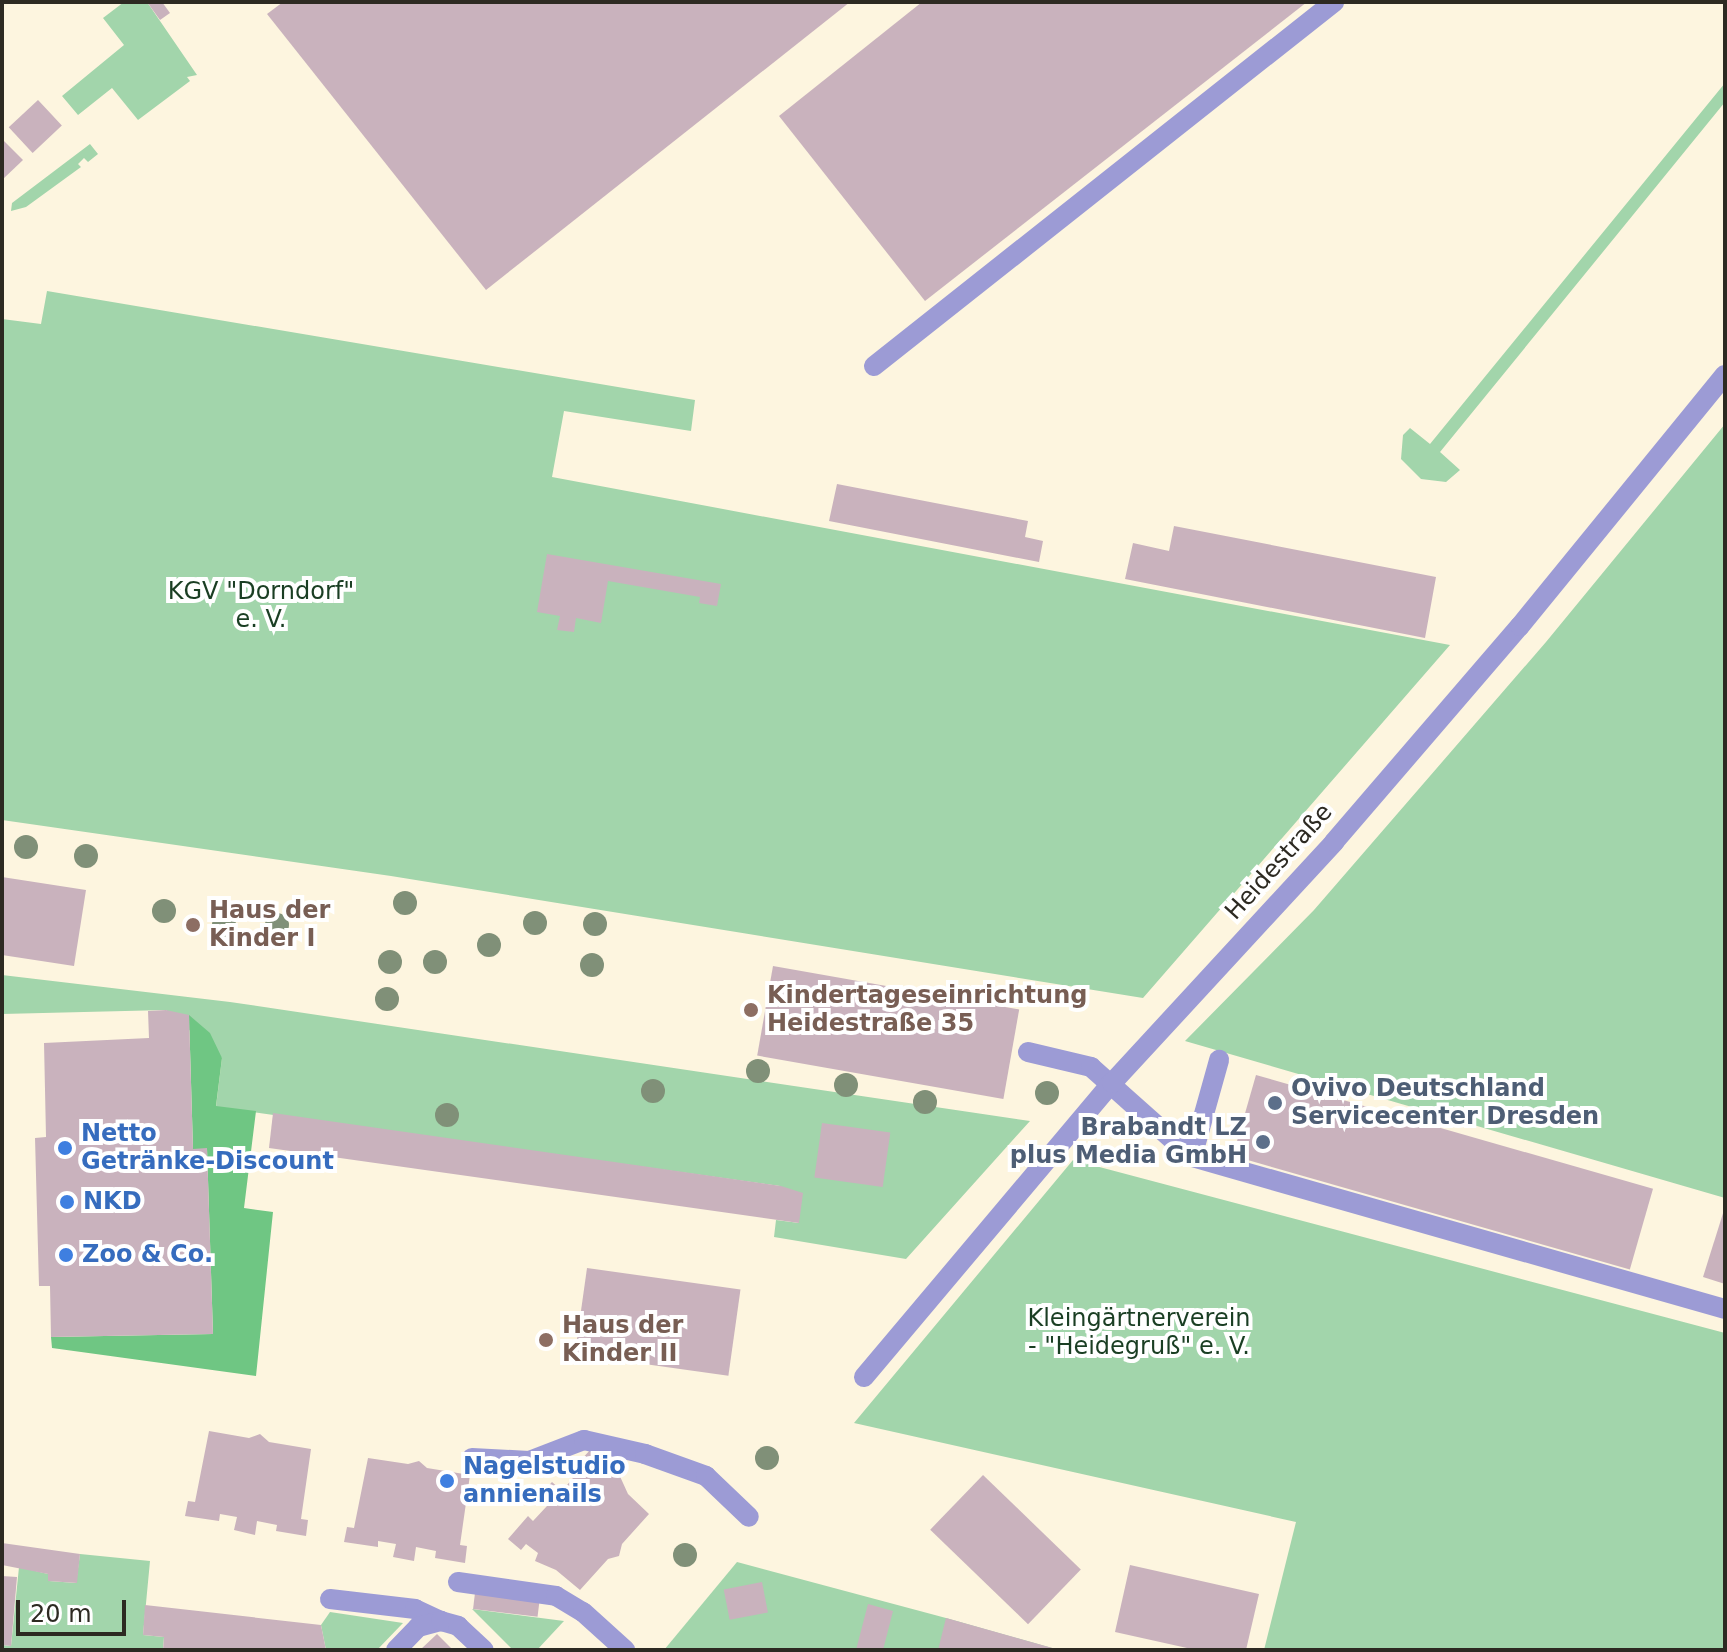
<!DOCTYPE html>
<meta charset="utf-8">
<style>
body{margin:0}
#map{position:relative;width:1727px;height:1652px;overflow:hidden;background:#fdf5df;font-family:"DejaVu Sans",sans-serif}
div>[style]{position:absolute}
.green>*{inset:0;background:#a2d5ab}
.forest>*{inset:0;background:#6fc683}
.building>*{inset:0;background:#c9b2bd;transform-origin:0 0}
.service>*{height:20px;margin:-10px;padding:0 10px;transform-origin:10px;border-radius:10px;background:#9c9bd5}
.minor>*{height:20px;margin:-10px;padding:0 10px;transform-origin:10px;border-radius:10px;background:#9c9bd5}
.trees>*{width:24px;height:24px;margin:-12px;border-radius:50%;background:#809078}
.dots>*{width:22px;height:22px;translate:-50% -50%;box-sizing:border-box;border:4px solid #fff;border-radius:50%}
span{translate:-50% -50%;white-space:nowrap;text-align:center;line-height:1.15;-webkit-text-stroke:8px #fff;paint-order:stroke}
.park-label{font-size:24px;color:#1a3e23}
.street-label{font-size:24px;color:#2d2a22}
.education-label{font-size:24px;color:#785e54;font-weight:700}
.left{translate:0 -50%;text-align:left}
.service-label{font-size:24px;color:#4e5e75;font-weight:700}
.right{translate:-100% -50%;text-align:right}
.shop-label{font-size:24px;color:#366cbe;font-weight:700}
.frame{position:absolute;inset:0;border:4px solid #2d2a22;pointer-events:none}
.scale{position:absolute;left:16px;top:1600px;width:110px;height:36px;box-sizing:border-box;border:4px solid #2d2a22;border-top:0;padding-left:10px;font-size:24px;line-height:28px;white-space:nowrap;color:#2d2a22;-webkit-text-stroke:6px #fff;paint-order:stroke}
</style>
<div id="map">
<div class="green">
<div style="clip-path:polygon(124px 2px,147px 2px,197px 75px,187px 77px,190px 81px,138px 120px,112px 88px,78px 115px,62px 96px,124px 45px,103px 18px)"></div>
<div style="clip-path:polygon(1725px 83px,1725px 102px,1440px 452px,1460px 470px,1446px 482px,1421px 479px,1401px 459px,1403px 435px,1410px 428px,1430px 444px)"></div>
<div style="clip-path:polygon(90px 144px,98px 154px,88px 162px,84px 158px,78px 164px,81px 167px,26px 207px,11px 211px,12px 203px)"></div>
<div style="clip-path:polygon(47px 291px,695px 400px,691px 431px,564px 411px,552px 477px,1450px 645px,1143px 998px,391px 876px,2px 820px,2px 319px,41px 324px)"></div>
<div style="clip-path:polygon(1725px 424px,1725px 1198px,1185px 1041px,1314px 910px,1546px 642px)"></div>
<div style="clip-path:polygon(2px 975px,230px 1002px,1030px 1121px,906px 1259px,774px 1237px,776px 1220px,799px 1223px,780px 1186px,216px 1107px,222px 1058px,166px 1010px,2px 1014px)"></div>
<div style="clip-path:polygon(1073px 1160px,1725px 1333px,1725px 1650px,1264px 1650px,1296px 1522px,854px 1423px)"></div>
<div style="clip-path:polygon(80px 1554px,150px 1561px,143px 1635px,164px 1637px,163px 1650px,2px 1650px,2px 1645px,11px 1646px,19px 1567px,48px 1574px,49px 1581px,76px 1583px)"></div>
<div style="clip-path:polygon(737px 1562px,946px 1618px,1059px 1650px,664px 1650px)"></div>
<div style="clip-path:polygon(472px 1609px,564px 1621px,537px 1650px,513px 1650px)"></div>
<div style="clip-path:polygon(330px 1612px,403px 1623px,377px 1650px,326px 1650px,321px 1625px)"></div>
</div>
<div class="forest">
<div style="clip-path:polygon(189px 1015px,210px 1033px,222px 1058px,216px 1106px,256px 1111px,244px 1208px,273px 1212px,256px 1376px,52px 1348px,51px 1337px,213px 1334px,207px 1149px,193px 1149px)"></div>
</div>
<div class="building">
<div style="clip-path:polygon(147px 2px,162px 2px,170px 13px,160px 20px)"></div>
<div style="clip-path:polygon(283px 2px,850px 2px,486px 290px,267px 14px)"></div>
<div style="clip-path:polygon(922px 2px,1307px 2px,925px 301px,779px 116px)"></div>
<div style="left:38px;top:100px;width:35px;height:40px;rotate:47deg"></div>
<div style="clip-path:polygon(2px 139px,23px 160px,2px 180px)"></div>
<div style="clip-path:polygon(837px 484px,1028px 521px,1025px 537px,1043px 541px,1039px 562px,829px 521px)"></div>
<div style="clip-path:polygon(1174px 526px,1436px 577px,1425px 638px,1125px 579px,1133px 543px,1169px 551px)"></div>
<div style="clip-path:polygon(547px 554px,721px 584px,717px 606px,699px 603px,700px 597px,608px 581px,601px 623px,576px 618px,574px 632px,557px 630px,560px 616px,537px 612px)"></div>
<div style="clip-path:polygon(2px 877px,86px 890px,74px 966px,2px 955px)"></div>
<div style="left:773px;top:966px;width:250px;height:91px;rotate:10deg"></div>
<div style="clip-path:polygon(166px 1010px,189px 1015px,193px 1149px,207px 1148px,213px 1334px,51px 1337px,50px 1286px,39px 1286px,35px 1138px,46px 1137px,44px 1043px,149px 1038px,148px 1011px)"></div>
<div style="left:1256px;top:1075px;width:413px;height:84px;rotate:16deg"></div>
<div style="clip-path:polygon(273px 1113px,781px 1186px,803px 1193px,799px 1223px,269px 1148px)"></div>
<div style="left:822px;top:1123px;width:69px;height:55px;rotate:8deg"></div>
<div style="clip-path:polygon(1724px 1210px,1725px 1210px,1725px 1284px,1703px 1277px)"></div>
<div style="left:587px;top:1268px;width:155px;height:87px;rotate:8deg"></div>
<div style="clip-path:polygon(209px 1431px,249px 1438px,260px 1434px,269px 1442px,311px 1449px,301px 1519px,308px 1520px,306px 1536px,276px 1531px,277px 1525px,257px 1521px,255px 1535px,234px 1530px,237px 1517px,220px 1514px,219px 1521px,185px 1516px,188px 1501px,195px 1502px)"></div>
<div style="clip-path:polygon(591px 1449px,602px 1459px,598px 1465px,610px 1477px,618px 1472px,628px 1494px,649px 1514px,622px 1544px,619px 1556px,608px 1559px,580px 1590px,556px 1570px,535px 1561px,538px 1553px,526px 1544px,521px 1550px,508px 1539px,528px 1516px,533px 1521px,547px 1506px,538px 1497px,552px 1482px,562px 1491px,573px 1478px,568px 1474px)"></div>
<div style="clip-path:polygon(368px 1458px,408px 1464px,419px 1461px,427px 1468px,470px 1475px,460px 1545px,467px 1546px,465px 1563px,435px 1558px,436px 1551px,416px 1547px,414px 1561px,393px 1557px,396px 1544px,378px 1541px,378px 1547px,344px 1542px,347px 1527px,354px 1528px)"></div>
<div style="left:983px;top:1475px;width:136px;height:76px;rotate:44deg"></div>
<div style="clip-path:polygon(2px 1543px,80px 1554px,77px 1583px,48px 1581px,48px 1574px,2px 1565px)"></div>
<div style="clip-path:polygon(1130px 1565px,1259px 1594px,1246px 1650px,1196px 1650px,1115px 1632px)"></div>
<div style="clip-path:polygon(2px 1576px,17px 1577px,11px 1646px,2px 1645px)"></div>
<div style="left:762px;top:1582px;width:31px;height:39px;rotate:79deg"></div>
<div style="left:475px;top:1593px;width:65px;height:16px;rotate:7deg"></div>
<div style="clip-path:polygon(868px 1604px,893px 1611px,883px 1650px,856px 1650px)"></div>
<div style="clip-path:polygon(145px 1605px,321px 1625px,326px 1650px,163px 1650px,164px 1637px,143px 1635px)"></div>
<div style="clip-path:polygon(946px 1618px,1056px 1649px,1056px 1650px,938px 1650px)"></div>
<div style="clip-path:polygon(437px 1634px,453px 1650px,420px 1650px)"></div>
</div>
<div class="service">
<div style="left:874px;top:366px;width:587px;rotate:-38.35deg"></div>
<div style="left:1028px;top:1052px;width:65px;rotate:13.4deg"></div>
<div style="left:1091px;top:1067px;width:135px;rotate:41.7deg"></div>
<div style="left:1192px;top:1157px;width:101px;rotate:-74.4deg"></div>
<div style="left:1192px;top:1157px;width:554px;rotate:15.92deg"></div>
<div style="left:472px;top:1458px;width:57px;rotate:3deg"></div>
<div style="left:529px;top:1461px;width:59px;rotate:-20.9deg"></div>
<div style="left:584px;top:1440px;width:63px;rotate:12.9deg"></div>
<div style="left:645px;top:1454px;width:65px;rotate:19.8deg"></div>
<div style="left:706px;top:1476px;width:59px;rotate:43.6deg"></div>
<div style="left:458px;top:1582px;width:99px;rotate:8.1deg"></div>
<div style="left:556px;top:1596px;width:31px;rotate:31deg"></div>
<div style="left:583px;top:1612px;width:57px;rotate:42.1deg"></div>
<div style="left:330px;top:1599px;width:86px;rotate:6.7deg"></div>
<div style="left:415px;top:1609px;width:29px;rotate:25deg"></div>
<div style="left:396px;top:1650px;width:32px;rotate:-46deg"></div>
<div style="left:418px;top:1627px;width:24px;rotate:-15deg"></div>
<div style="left:441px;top:1621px;width:18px;rotate:16deg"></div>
<div style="left:458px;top:1626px;width:35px;rotate:43deg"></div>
</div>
<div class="minor">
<div style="left:864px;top:1377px;width:385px;rotate:-49.9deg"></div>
<div style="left:1112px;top:1083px;width:328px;rotate:-47.3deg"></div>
<div style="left:1334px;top:842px;width:285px;rotate:-49.3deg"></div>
<div style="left:1520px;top:626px;width:324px;rotate:-50.8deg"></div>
</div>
<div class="trees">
<div style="left:26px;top:847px"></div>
<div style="left:86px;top:856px"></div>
<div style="left:405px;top:903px"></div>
<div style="left:164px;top:911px"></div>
<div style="left:535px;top:923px"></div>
<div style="left:595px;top:924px"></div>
<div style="left:224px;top:925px"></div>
<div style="left:277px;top:925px"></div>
<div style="left:489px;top:945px"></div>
<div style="left:390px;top:962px"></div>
<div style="left:435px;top:962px"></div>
<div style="left:592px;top:965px"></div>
<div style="left:387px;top:999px"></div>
<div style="left:758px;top:1071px"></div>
<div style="left:846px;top:1085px"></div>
<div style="left:653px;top:1091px"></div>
<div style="left:1047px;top:1093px"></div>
<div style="left:925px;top:1102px"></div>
<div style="left:447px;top:1115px"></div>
<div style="left:767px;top:1458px"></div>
<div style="left:685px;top:1555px"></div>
</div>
<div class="dots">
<div style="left:193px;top:925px;background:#8d6e63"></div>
<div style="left:751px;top:1010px;background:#8d6e63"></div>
<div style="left:1275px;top:1103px;background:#5c6f8a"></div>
<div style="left:1263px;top:1142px;background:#5c6f8a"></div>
<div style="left:65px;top:1148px;background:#3f7fe0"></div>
<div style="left:67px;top:1202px;background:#3f7fe0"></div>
<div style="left:66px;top:1255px;background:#3f7fe0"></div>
<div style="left:546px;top:1340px;background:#8d6e63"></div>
<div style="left:447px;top:1481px;background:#3f7fe0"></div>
</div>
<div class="park-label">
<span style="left:261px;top:606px">KGV "Dorndorf"<br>e. V.</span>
<span style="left:1139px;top:1333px">Kleingärtnerverein<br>- "Heidegruß" e. V.</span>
</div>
<div class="street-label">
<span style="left:1279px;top:862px;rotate:-48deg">Heidestraße</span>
</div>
<div class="education-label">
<span class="left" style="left:209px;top:925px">Haus der<br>Kinder I</span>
<span class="left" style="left:767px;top:1010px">Kindertageseinrichtung<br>Heidestraße 35</span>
<span class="left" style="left:562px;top:1340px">Haus der<br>Kinder II</span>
</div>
<div class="service-label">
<span class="left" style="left:1291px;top:1103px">Ovivo Deutschland<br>Servicecenter Dresden</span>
<span class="right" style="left:1247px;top:1142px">Brabandt LZ<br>plus Media GmbH</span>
</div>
<div class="shop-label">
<span class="left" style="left:81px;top:1148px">Netto<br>Getränke-Discount</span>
<span class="left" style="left:83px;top:1202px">NKD</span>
<span class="left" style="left:82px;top:1255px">Zoo &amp; Co.</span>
<span class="left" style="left:463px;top:1481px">Nagelstudio<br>annienails</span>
</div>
<div class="frame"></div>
<div class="scale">20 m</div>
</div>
